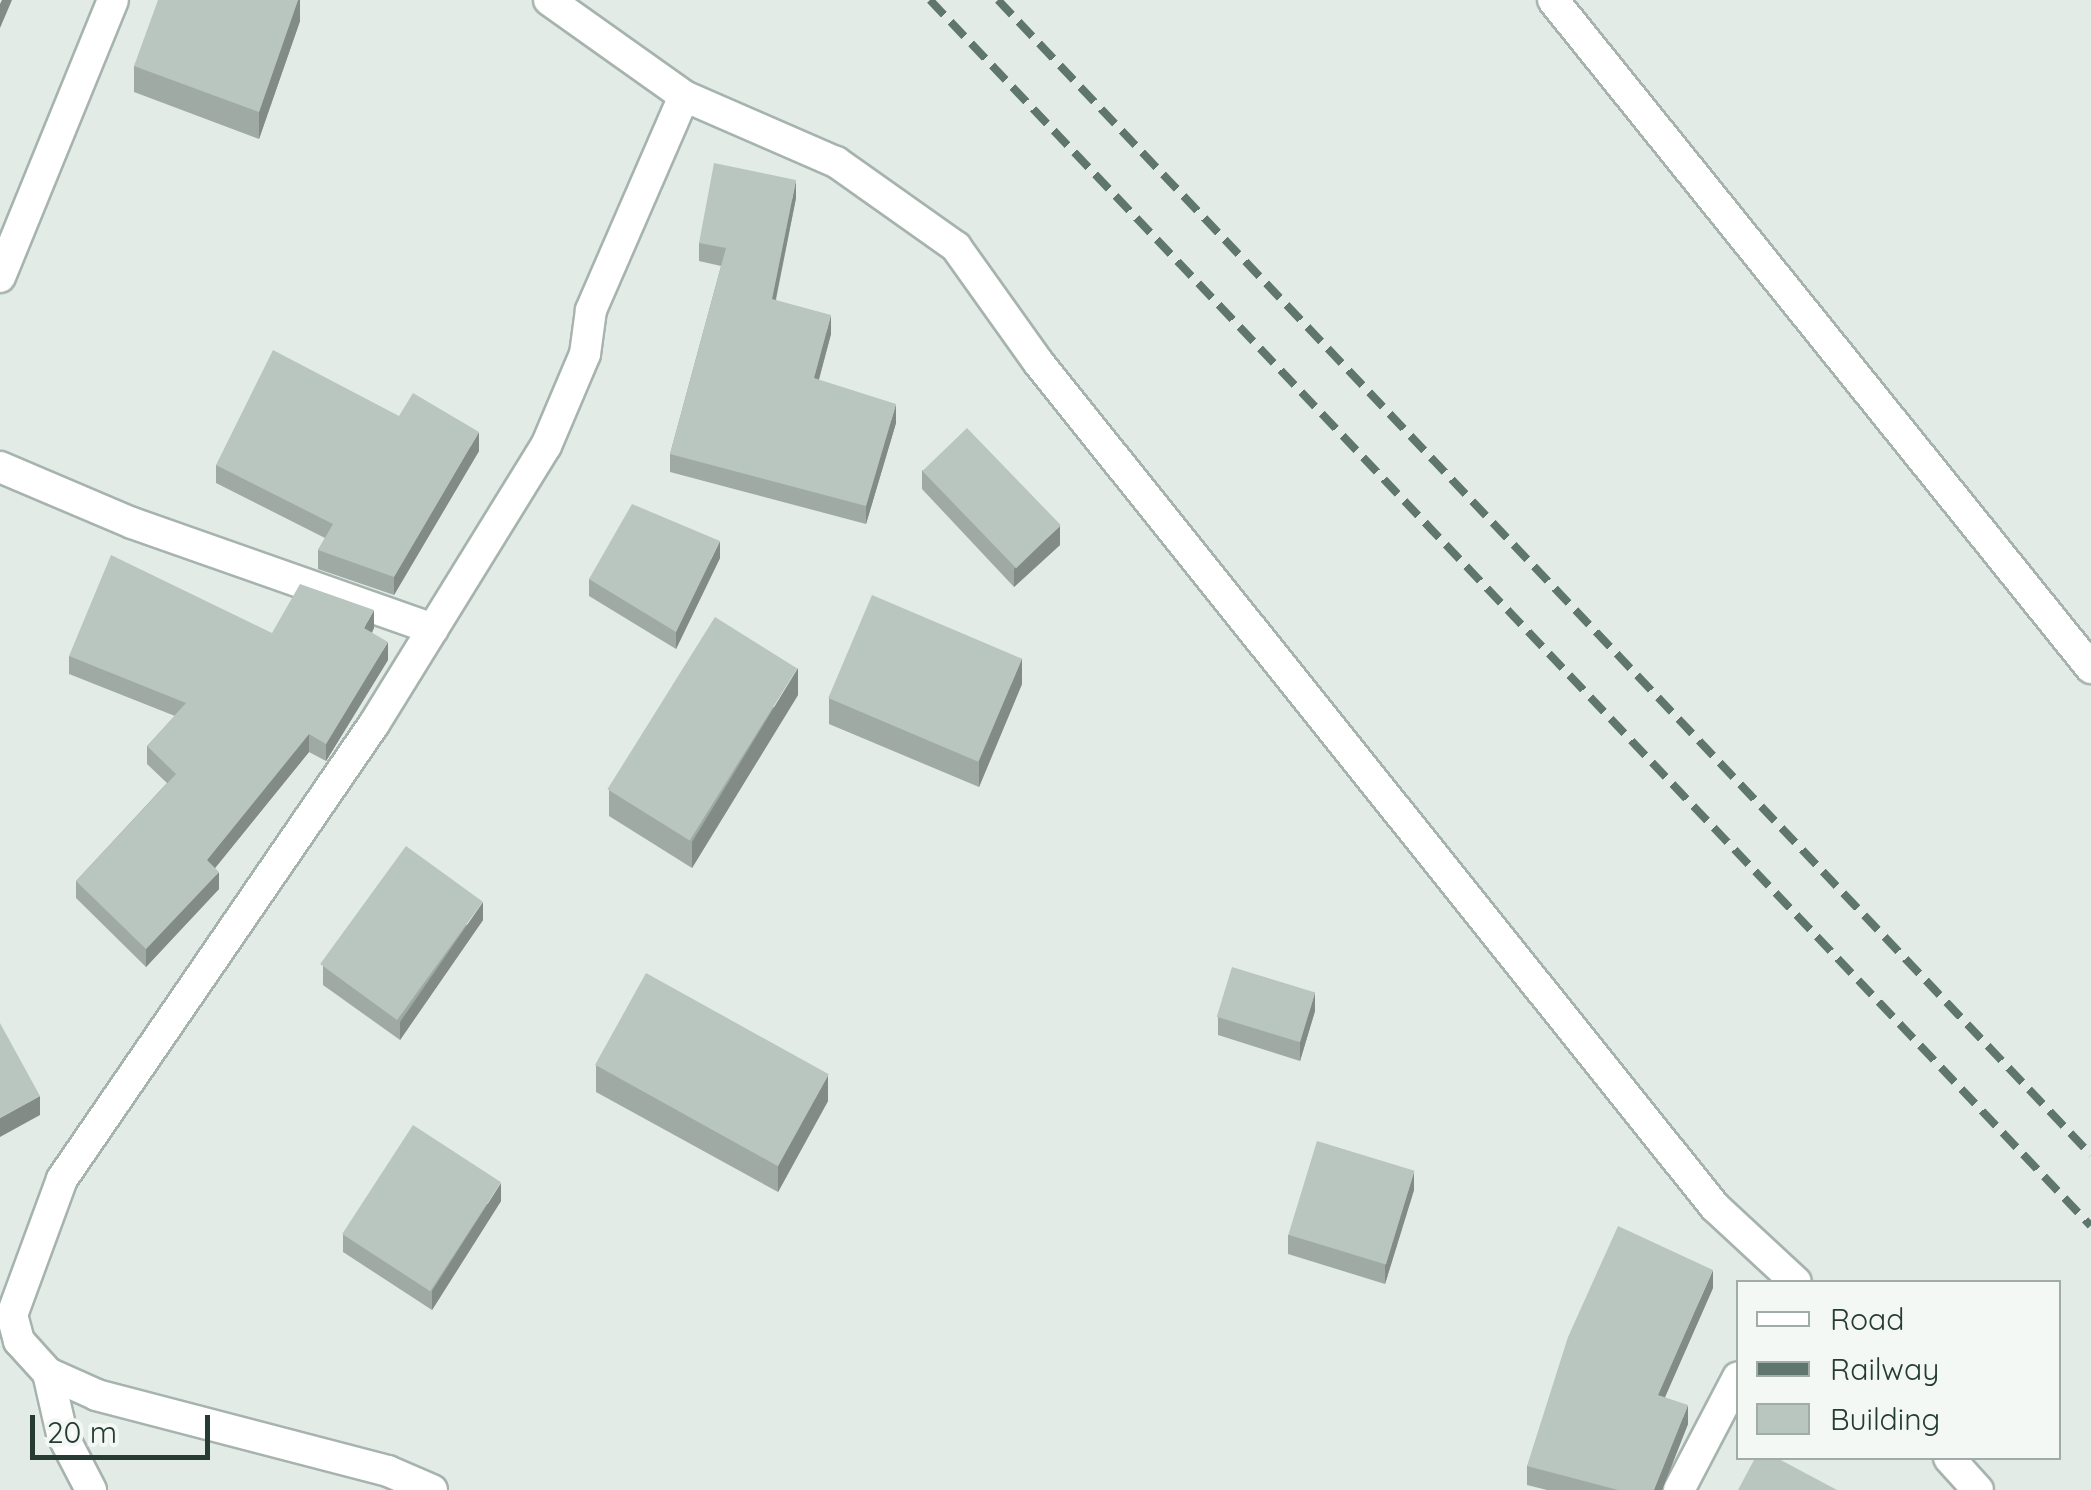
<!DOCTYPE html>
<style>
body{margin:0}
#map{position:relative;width:2091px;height:1490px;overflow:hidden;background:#e3ebe7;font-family:Quicksand,sans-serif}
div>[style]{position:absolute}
.roads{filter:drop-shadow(2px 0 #a6b3ae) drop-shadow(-2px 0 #a6b3ae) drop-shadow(0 2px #a6b3ae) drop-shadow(0 -2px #a6b3ae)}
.minor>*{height:30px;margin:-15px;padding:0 15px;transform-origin:15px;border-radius:15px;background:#fff}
.rail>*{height:8px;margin-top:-4px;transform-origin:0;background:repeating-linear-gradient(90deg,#5f766f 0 20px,transparent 0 30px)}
.wall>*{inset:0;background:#9faaa5}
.shaded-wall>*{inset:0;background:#828b86}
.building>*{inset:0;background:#b9c6c0;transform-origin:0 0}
span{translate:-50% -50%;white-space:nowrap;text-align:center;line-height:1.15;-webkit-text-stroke:8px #f3f8f5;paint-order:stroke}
.legend{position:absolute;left:1736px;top:1280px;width:325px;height:180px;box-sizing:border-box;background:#f3f8f5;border:2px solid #a1aca8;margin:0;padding:12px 18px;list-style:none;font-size:30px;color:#253b34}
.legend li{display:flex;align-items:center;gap:20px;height:50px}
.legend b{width:50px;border:2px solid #a1aca8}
.scale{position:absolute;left:30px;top:1415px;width:180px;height:45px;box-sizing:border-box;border:5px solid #253b34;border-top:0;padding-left:12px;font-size:30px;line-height:35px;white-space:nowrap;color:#253b34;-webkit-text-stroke:8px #f3f8f5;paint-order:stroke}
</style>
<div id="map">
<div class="roads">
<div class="minor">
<div style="left:549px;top:0;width:166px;rotate:35.4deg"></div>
<div style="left:684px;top:96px;width:166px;rotate:23.5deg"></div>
<div style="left:836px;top:162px;width:147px;rotate:35.3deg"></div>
<div style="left:956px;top:247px;width:141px;rotate:54.5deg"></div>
<div style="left:1038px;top:362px;width:1083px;rotate:51.3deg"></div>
<div style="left:1715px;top:1207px;width:110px;rotate:42.8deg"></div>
<div style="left:1553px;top:0;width:858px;rotate:51.15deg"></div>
<div style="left:0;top:277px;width:299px;rotate:-67.8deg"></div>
<div style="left:0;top:467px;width:143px;rotate:23deg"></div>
<div style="left:132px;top:523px;width:319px;rotate:19.4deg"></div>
<div style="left:48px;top:1373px;width:63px;rotate:77.1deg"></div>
<div style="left:62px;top:1434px;width:63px;rotate:62.6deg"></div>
<div style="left:1949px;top:1458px;width:43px;rotate:47.8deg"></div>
<div style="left:432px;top:1490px;width:48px;rotate:-156.6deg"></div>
<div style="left:388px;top:1471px;width:301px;rotate:-165.4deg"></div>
<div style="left:97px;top:1395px;width:54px;rotate:-155.8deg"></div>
<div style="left:48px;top:1373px;width:43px;rotate:-132.2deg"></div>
<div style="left:19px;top:1341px;width:27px;rotate:-105deg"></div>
<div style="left:12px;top:1315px;width:145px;rotate:-69.8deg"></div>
<div style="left:62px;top:1179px;width:552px;rotate:-55.56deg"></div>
<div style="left:374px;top:724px;width:327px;rotate:-58.3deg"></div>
<div style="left:546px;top:446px;width:100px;rotate:-67deg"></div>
<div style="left:585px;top:354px;width:44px;rotate:-82.2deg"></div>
<div style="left:591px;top:310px;width:233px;rotate:-66.5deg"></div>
<div style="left:1679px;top:1490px;width:127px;rotate:-62.4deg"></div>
</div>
</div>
<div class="rail">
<div style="left:930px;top:0;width:1688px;rotate:46.56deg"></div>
<div style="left:998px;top:0;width:1590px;rotate:46.58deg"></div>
</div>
<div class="wall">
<div style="clip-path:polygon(300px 0,300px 21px,259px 139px,134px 92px,134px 66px)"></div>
<div style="clip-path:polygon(796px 198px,776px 300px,831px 334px,819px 380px,896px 423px,866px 524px,670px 472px,670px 454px,721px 266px,699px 261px,699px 243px)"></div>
<div style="clip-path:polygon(399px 416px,479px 451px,394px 595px,318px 569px,318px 550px,325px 538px,216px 483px,216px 465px)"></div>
<div style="clip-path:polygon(922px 470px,1060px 545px,1014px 587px,922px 489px)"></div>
<div style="clip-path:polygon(720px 558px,676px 649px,589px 596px,589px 579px)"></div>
<div style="clip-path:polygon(374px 628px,372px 633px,388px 660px,326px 761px,309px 752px,215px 868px,219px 889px,146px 967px,76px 898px,76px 881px,167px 783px,147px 764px,147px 746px,175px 716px,69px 674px,69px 656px,272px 633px)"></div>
<div style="clip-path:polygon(1022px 684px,979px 787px,829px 724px,829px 698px)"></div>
<div style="clip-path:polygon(798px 695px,692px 868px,609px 816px,609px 790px)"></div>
<div style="clip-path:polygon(483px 920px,400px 1040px,323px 985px,323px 966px)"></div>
<div style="clip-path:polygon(1315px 1011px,1300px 1061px,1218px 1035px,1218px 1017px)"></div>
<div style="clip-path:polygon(596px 1065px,828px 1101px,778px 1192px,596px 1092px)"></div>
<div style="clip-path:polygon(1414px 1190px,1385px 1284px,1288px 1254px,1288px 1235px)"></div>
<div style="clip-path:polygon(501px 1201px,432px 1310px,343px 1252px,343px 1234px)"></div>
<div style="clip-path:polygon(1713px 1288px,1665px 1397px,1688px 1424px,1662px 1490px,1547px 1490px,1527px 1485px,1527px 1466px)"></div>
</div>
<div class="shaded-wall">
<div style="clip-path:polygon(2px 0,12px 0,0 28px,0 4px)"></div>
<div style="clip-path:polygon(298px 0,300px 0,300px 21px,259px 139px,259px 112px)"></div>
<div style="clip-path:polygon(796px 180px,796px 198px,772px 317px,772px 299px)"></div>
<div style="clip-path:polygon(831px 315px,831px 334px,814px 397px,814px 378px)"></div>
<div style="clip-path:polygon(896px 404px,896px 423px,866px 524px,866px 506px)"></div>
<div style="clip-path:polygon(479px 432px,479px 451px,394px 595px,394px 577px)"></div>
<div style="clip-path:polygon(1060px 526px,1060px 545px,1014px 587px,1014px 569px)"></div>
<div style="clip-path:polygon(720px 541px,720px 558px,676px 649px,676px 632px)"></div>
<div style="clip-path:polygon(374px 610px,374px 628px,364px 646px,364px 628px)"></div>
<div style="clip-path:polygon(388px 642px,388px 660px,326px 761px,326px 744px)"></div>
<div style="clip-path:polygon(1022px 658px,1022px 684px,979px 787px,979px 761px)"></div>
<div style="clip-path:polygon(798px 668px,798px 695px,692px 868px,692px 842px)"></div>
<div style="clip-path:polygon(309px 734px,309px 752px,207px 878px,207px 860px)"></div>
<div style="clip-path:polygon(219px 872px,219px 889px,146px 967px,146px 949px)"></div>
<div style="clip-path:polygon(483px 902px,483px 920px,400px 1040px,400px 1022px)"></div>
<div style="clip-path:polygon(1315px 992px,1315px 1011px,1300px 1061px,1300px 1042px)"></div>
<div style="clip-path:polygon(828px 1075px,828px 1101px,778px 1192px,778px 1166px)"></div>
<div style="clip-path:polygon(40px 1096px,40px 1115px,0 1137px,0 1118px)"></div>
<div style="clip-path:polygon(1414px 1171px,1414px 1190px,1385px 1284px,1385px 1266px)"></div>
<div style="clip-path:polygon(501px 1183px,501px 1201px,432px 1310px,432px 1291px)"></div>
<div style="clip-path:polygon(1713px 1270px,1713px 1288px,1658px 1413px,1658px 1395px)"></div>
<div style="clip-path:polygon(1688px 1405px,1688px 1424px,1662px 1490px,1654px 1490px)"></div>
</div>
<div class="building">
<div style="clip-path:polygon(158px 0,298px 0,259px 112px,134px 66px)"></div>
<div style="clip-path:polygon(714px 163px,796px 180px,772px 299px,831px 315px,814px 378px,896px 404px,866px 506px,670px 454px,726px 248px,699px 243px)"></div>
<div style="clip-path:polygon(273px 350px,399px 416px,413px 393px,479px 432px,394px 577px,318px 550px,333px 524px,216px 465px)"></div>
<div style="left:967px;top:428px;width:135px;height:62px;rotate:46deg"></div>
<div style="clip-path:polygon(632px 504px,720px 541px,676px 632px,589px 579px)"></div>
<div style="clip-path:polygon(111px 555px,272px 633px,300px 584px,374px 610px,364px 628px,388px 642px,326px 744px,309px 734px,207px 860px,219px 872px,146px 949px,76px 881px,176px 774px,147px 746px,186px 703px,69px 656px)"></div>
<div style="left:872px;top:595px;width:163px;height:112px;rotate:23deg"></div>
<div style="left:715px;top:617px;width:97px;height:203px;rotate:32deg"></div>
<div style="left:406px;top:846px;width:95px;height:146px;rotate:36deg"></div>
<div style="left:1232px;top:967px;width:87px;height:52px;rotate:17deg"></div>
<div style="left:646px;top:973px;width:209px;height:105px;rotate:29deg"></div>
<div style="clip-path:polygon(0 1023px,40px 1096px,0 1118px)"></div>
<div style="left:413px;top:1125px;width:105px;height:130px;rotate:33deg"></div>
<div style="left:1317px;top:1141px;width:102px;height:98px;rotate:17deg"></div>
<div style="clip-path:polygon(1618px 1226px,1713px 1270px,1658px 1395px,1688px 1405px,1654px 1490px,1618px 1490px,1527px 1466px,1568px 1337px)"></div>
<div style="clip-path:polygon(1755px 1458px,1777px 1458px,1837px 1490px,1738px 1490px)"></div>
</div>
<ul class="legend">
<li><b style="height:12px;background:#fff"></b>Road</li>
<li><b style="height:12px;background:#5f766f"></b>Railway</li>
<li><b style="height:28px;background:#b9c6c0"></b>Building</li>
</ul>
<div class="scale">20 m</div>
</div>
